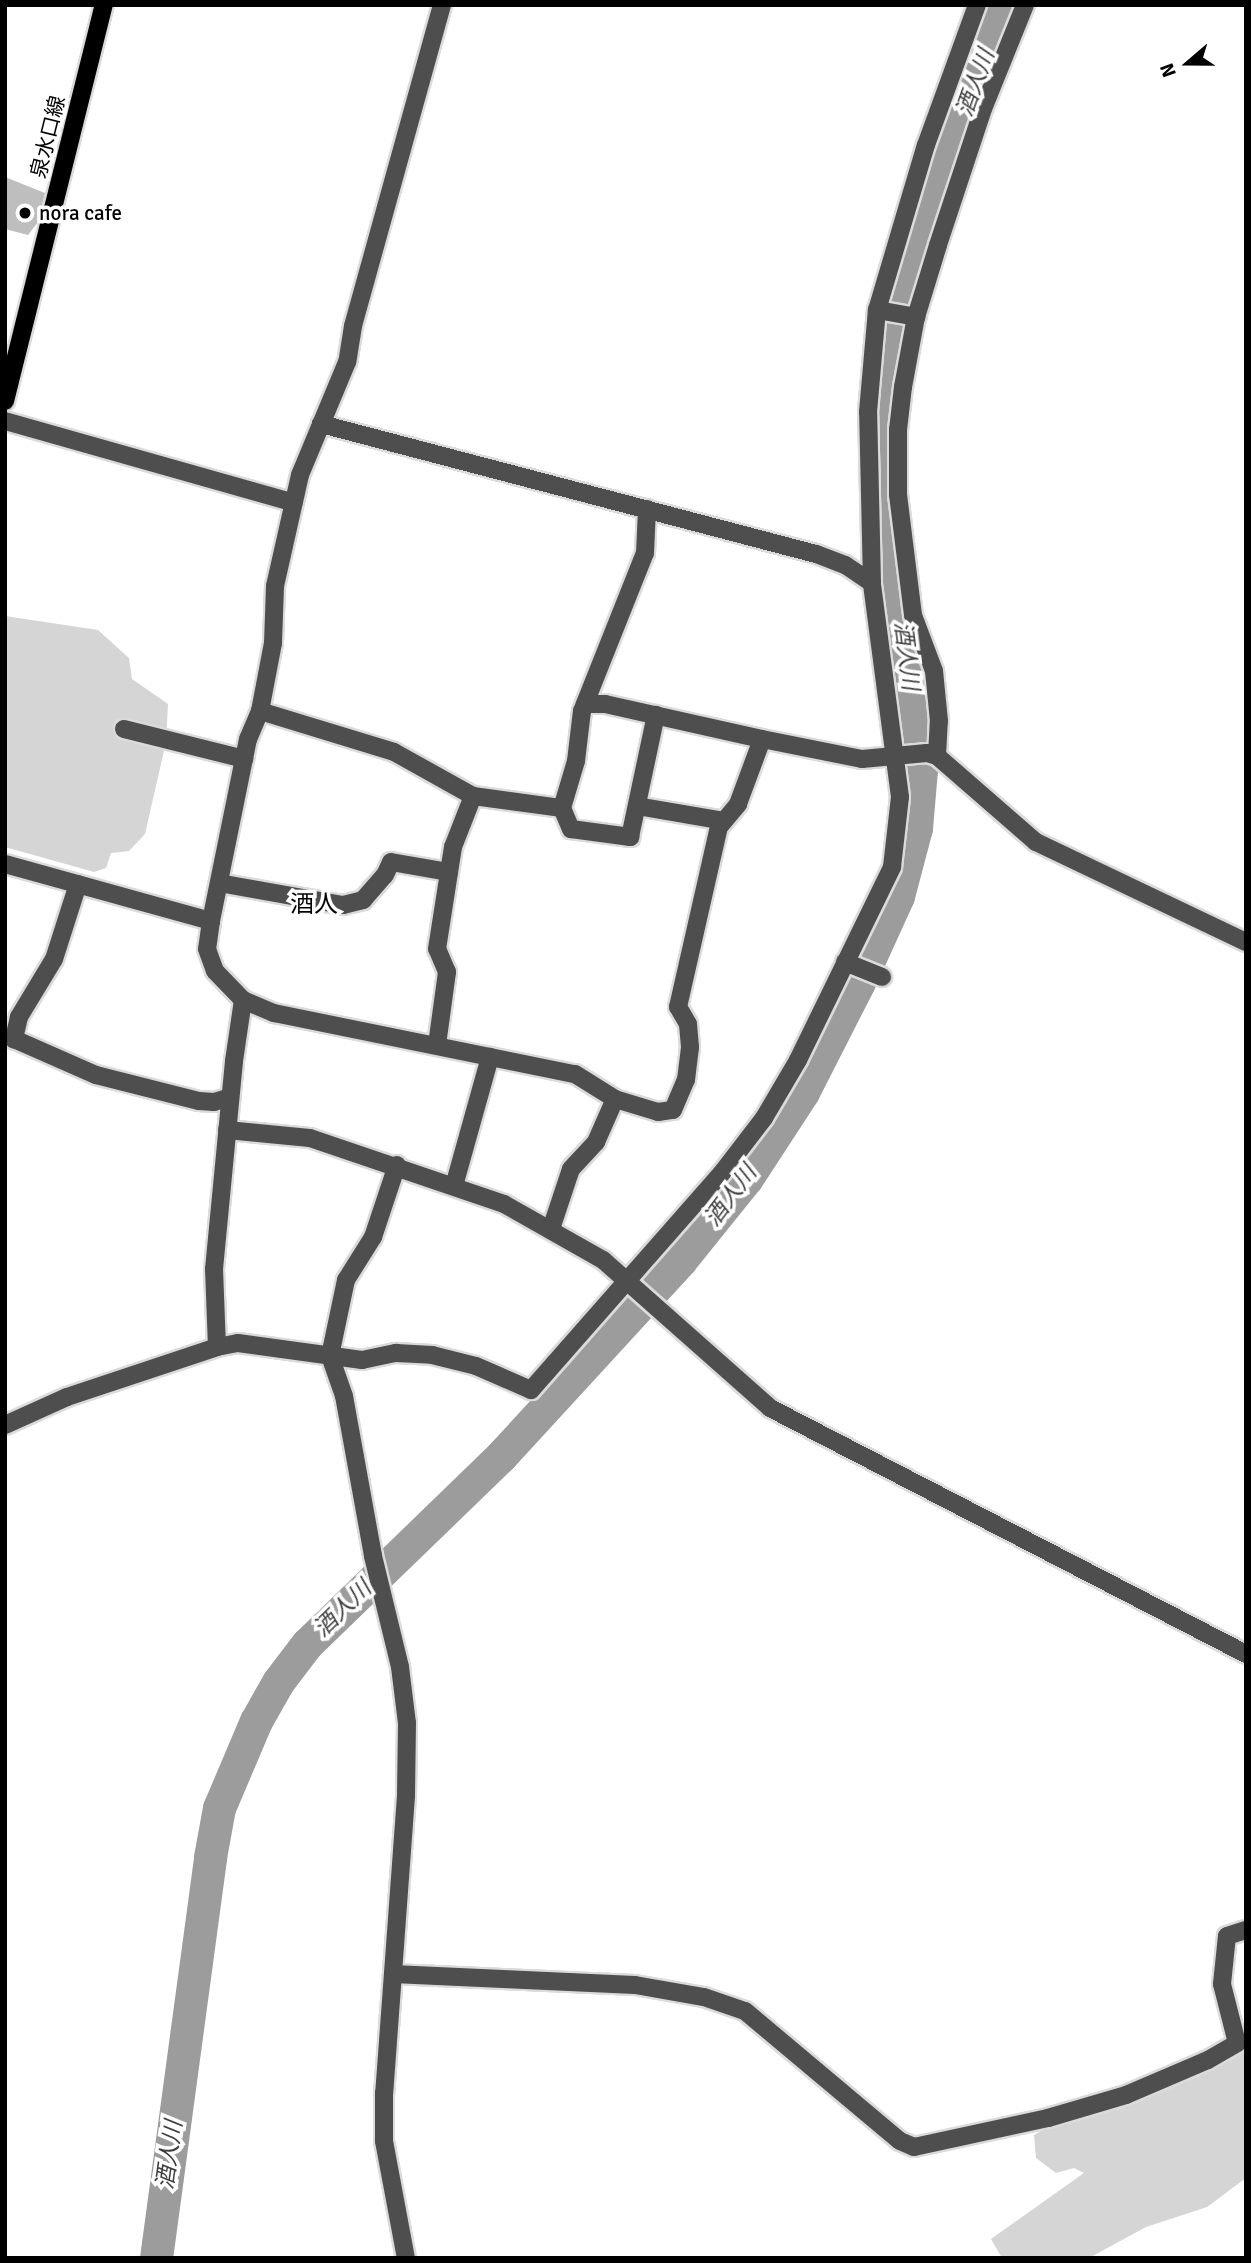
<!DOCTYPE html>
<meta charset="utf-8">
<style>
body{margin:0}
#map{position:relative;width:1251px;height:2263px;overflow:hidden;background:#fff;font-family:Signika,"Noto Sans JP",sans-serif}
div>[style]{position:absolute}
.green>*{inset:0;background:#d5d5d5}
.river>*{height:33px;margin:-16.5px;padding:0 16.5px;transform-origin:16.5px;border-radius:16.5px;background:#9c9c9c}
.building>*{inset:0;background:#bebebe}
.roads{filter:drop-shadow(2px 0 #dbdbdb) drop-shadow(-2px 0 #dbdbdb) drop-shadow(0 2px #dbdbdb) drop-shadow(0 -2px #dbdbdb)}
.minor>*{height:18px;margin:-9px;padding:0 9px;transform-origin:9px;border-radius:9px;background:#4e4e4e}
.major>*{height:18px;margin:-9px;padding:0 9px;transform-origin:9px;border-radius:9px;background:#000}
.dots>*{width:19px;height:19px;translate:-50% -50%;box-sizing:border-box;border:4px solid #fff;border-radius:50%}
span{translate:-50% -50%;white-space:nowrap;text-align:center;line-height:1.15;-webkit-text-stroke:7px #fff;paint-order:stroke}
.street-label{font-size:21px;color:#000}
.poi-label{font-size:21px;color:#000}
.left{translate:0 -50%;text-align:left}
.water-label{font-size:23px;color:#3d3d3d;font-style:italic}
.quarter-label{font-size:24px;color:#000}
.frame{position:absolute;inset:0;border:7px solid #000;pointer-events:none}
.north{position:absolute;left:1153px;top:28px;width:70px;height:70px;-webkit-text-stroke:5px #fff;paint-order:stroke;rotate:250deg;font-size:19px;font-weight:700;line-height:28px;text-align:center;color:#000}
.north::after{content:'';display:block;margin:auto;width:24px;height:32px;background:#000;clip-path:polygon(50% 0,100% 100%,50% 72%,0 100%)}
</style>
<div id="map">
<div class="green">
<div style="clip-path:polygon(5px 616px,98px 630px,129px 658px,132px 679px,168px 704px,166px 742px,145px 834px,129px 851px,111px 853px,106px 868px,94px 872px,5px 847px)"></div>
<div style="clip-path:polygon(1246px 2045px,1246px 2178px,1207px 2207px,1146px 2227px,1089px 2258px,1002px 2258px,991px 2239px,1084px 2173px,1074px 2168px,1056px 2173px,1036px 2158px,1034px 2135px,1052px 2124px,1213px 2066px)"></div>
</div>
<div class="river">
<div style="left:156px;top:2258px;width:405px;rotate:-82.3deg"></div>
<div style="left:210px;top:1857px;width:50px;rotate:-79.6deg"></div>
<div style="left:219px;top:1808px;width:95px;rotate:-67deg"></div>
<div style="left:256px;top:1721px;width:45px;rotate:-60.6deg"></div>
<div style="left:278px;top:1682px;width:48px;rotate:-52.7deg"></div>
<div style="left:307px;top:1644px;width:270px;rotate:-44.1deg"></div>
<div style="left:501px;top:1456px;width:266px;rotate:-47.4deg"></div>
<div style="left:681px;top:1260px;width:105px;rotate:-51.2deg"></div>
<div style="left:747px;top:1178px;width:103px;rotate:-56.9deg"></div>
<div style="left:803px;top:1092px;width:123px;rotate:-63deg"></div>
<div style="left:859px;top:982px;width:94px;rotate:-65.6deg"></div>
<div style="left:898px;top:896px;width:70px;rotate:-75.2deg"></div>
<div style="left:916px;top:828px;width:58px;rotate:-85.1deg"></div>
<div style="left:921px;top:770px;width:68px;rotate:-95.9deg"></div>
<div style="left:914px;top:702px;width:235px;rotate:-97.8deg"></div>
<div style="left:882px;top:469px;width:109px;rotate:-85.3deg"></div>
<div style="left:891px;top:360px;width:92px;rotate:-76.1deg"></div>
<div style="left:913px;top:271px;width:140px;rotate:-72.6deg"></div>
<div style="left:955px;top:137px;width:141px;rotate:-69.3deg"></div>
</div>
<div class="building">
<div style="clip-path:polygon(5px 177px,45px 193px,38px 222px,28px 235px,5px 229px)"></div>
</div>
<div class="roads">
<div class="minor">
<div style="left:442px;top:5px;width:333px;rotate:105.5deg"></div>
<div style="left:353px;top:326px;width:36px;rotate:99deg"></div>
<div style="left:347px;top:362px;width:122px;rotate:112.6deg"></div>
<div style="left:300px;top:475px;width:114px;rotate:102.7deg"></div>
<div style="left:275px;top:586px;width:57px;rotate:92deg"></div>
<div style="left:273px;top:643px;width:69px;rotate:100.8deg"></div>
<div style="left:260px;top:711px;width:30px;rotate:113deg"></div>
<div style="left:248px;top:739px;width:186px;rotate:101.5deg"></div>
<div style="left:211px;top:921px;width:28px;rotate:98deg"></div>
<div style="left:207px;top:949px;width:23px;rotate:70deg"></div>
<div style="left:215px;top:971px;width:40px;rotate:46deg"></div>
<div style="left:243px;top:1000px;width:34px;rotate:23deg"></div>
<div style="left:274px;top:1013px;width:307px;rotate:11.5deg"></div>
<div style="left:575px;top:1074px;width:47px;rotate:32deg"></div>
<div style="left:615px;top:1099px;width:45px;rotate:16.8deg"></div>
<div style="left:658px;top:1112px;width:15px;rotate:-8deg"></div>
<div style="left:673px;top:1110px;width:33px;rotate:-67deg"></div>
<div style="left:686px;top:1080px;width:33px;rotate:-83deg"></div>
<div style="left:690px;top:1047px;width:23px;rotate:-95deg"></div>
<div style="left:688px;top:1024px;width:20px;rotate:-120deg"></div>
<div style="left:678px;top:1007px;width:185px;rotate:-77.2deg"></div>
<div style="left:719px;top:827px;width:30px;rotate:-50deg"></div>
<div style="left:738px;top:804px;width:69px;rotate:-69.7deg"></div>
<div style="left:762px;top:739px;width:102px;rotate:11.3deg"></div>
<div style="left:862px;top:759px;width:65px;rotate:-5.3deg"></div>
<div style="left:927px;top:753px;width:10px;rotate:17deg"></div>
<div style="left:937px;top:756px;width:131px;rotate:41deg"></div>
<div style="left:1036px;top:842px;width:233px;rotate:25.5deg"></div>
<div style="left:877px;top:310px;width:40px;rotate:10deg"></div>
<div style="left:5px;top:421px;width:300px;rotate:15.8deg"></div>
<div style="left:872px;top:583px;width:171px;rotate:-91.3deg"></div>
<div style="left:868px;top:412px;width:102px;rotate:-85deg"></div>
<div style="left:877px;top:310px;width:172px;rotate:-73.5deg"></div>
<div style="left:926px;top:145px;width:149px;rotate:-70deg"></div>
<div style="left:585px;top:704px;width:20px"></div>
<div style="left:605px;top:704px;width:161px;rotate:12.6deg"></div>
<div style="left:260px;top:711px;width:140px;rotate:17deg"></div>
<div style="left:394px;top:752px;width:90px;rotate:29.1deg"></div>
<div style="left:124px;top:729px;width:124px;rotate:14deg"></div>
<div style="left:937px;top:756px;width:35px;rotate:-87deg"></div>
<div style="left:939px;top:721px;width:50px;rotate:-95.7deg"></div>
<div style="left:934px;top:671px;width:60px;rotate:-110.6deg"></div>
<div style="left:913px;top:615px;width:121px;rotate:-97.1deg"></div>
<div style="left:898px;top:495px;width:65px;rotate:-90deg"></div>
<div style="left:898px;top:430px;width:43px;rotate:-83.4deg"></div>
<div style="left:903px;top:387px;width:71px;rotate:-79.5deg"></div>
<div style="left:916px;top:317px;width:75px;rotate:-73deg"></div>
<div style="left:938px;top:245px;width:143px;rotate:-71.7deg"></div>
<div style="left:983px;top:109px;width:112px;rotate:-68deg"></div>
<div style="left:637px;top:806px;width:88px;rotate:9.8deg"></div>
<div style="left:562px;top:808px;width:23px;rotate:67deg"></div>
<div style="left:571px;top:829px;width:60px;rotate:7.7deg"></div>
<div style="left:630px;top:837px;width:125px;rotate:-78deg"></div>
<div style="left:5px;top:864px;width:214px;rotate:15.5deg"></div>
<div style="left:219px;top:883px;width:126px;rotate:10.1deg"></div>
<div style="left:343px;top:905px;width:21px;rotate:-14deg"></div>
<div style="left:363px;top:900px;width:33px;rotate:-49deg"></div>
<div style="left:385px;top:875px;width:14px;rotate:-65deg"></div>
<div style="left:391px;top:862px;width:59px;rotate:9.8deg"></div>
<div style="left:78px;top:884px;width:79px;rotate:107.7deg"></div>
<div style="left:54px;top:959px;width:68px;rotate:121.1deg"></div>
<div style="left:19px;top:1017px;width:23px;rotate:103deg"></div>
<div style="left:14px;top:1039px;width:90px;rotate:23.7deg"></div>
<div style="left:96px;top:1075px;width:106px;rotate:14.2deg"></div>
<div style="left:199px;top:1101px;width:15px;rotate:4deg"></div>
<div style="left:214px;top:1102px;width:17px;rotate:-17deg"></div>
<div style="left:845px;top:962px;width:40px;rotate:22deg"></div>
<div style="left:437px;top:1045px;width:74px;rotate:-82.2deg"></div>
<div style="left:447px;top:972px;width:25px;rotate:-113deg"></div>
<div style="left:437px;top:949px;width:103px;rotate:-81.1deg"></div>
<div style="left:453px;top:847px;width:55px;rotate:-68.6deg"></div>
<div style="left:473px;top:796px;width:90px;rotate:7.7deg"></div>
<div style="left:562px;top:808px;width:49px;rotate:-73.4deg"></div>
<div style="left:576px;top:761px;width:50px;rotate:-83.2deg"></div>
<div style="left:582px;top:711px;width:170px;rotate:-68.3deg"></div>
<div style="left:645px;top:553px;width:44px;rotate:-87.4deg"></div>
<div style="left:227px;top:1130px;width:83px;rotate:5.5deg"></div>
<div style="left:310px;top:1138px;width:205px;rotate:18.8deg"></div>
<div style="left:504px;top:1204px;width:114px;rotate:29.5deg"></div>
<div style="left:603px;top:1260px;width:223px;rotate:41.5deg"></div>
<div style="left:770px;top:1408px;width:536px;rotate:27.33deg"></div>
<div style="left:397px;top:1165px;width:76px;rotate:108.4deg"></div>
<div style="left:373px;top:1237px;width:51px;rotate:122.1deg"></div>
<div style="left:346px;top:1280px;width:78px;rotate:101.9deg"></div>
<div style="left:330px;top:1356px;width:42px;rotate:70.7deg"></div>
<div style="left:344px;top:1396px;width:163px;rotate:79.7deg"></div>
<div style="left:373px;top:1556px;width:114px;rotate:76.3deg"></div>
<div style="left:400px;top:1667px;width:56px;rotate:82.9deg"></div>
<div style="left:407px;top:1723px;width:73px;rotate:90.8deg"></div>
<div style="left:406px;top:1796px;width:298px;rotate:94.2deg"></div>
<div style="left:384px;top:2093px;width:48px;rotate:90deg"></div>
<div style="left:384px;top:2141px;width:119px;rotate:79.4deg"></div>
<div style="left:454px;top:1186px;width:134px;rotate:-74.4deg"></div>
<div style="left:551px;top:1229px;width:63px;rotate:-71.6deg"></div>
<div style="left:571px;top:1169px;width:37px;rotate:-47deg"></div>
<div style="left:596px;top:1142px;width:47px;rotate:-66.2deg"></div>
<div style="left:217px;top:1347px;width:78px;rotate:-92.2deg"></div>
<div style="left:214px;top:1269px;width:209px;rotate:-84.5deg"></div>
<div style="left:234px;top:1061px;width:62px;rotate:-81.6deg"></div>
<div style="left:5px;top:1425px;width:68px;rotate:-24.3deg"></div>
<div style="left:67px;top:1397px;width:158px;rotate:-18.4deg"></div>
<div style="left:217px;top:1347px;width:21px;rotate:-11deg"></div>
<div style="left:238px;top:1343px;width:125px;rotate:7.8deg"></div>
<div style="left:362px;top:1360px;width:35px;rotate:-12deg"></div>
<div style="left:396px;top:1353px;width:36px;rotate:3deg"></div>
<div style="left:432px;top:1355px;width:45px;rotate:14deg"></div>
<div style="left:476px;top:1366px;width:60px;rotate:23.6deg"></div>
<div style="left:531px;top:1390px;width:288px;rotate:-48.7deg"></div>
<div style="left:721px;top:1174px;width:71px;rotate:-52.5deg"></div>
<div style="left:764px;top:1118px;width:67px;rotate:-59.6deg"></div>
<div style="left:798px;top:1060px;width:215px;rotate:-64deg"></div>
<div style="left:892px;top:867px;width:70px;rotate:-83.5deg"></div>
<div style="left:900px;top:797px;width:216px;rotate:-97.5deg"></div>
<div style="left:872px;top:583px;width:32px;rotate:-146deg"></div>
<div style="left:845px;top:565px;width:31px;rotate:-159deg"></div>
<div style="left:816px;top:554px;width:512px;rotate:-165.28deg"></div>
<div style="left:393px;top:1974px;width:242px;rotate:2.6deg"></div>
<div style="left:635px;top:1985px;width:70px;rotate:9.9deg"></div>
<div style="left:704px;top:1997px;width:43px;rotate:18.9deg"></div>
<div style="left:745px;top:2011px;width:202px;rotate:40deg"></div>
<div style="left:900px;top:2141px;width:15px;rotate:23deg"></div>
<div style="left:914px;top:2147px;width:137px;rotate:-12.2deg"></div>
<div style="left:1048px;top:2118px;width:81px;rotate:-16.4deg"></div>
<div style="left:1126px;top:2095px;width:89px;rotate:-23.1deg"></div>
<div style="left:1208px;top:2060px;width:34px;rotate:-30deg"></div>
<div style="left:1237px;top:2043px;width:61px;rotate:-104.3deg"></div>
<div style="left:1222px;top:1984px;width:48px;rotate:-84.1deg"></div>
<div style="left:1227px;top:1936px;width:20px;rotate:-18deg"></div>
</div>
<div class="major">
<div style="left:5px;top:401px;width:408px;rotate:-76deg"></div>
</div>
</div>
<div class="dots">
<div style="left:25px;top:213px;background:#000"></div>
</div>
<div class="street-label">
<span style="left:48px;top:137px;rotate:-76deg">泉水口線</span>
</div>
<div class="poi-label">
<span class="left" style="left:39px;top:213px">nora cafe</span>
</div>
<div class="water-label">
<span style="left:976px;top:83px;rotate:-70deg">酒人川</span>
<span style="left:906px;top:656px;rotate:83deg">酒人川</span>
<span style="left:731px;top:1196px;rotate:-53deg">酒人川</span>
<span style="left:343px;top:1609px;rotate:-44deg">酒人川</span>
<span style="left:170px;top:2155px;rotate:-82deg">酒人川</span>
</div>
<div class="quarter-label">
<span style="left:314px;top:905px">酒人</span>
</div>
<div class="frame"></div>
<div class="north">N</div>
</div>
